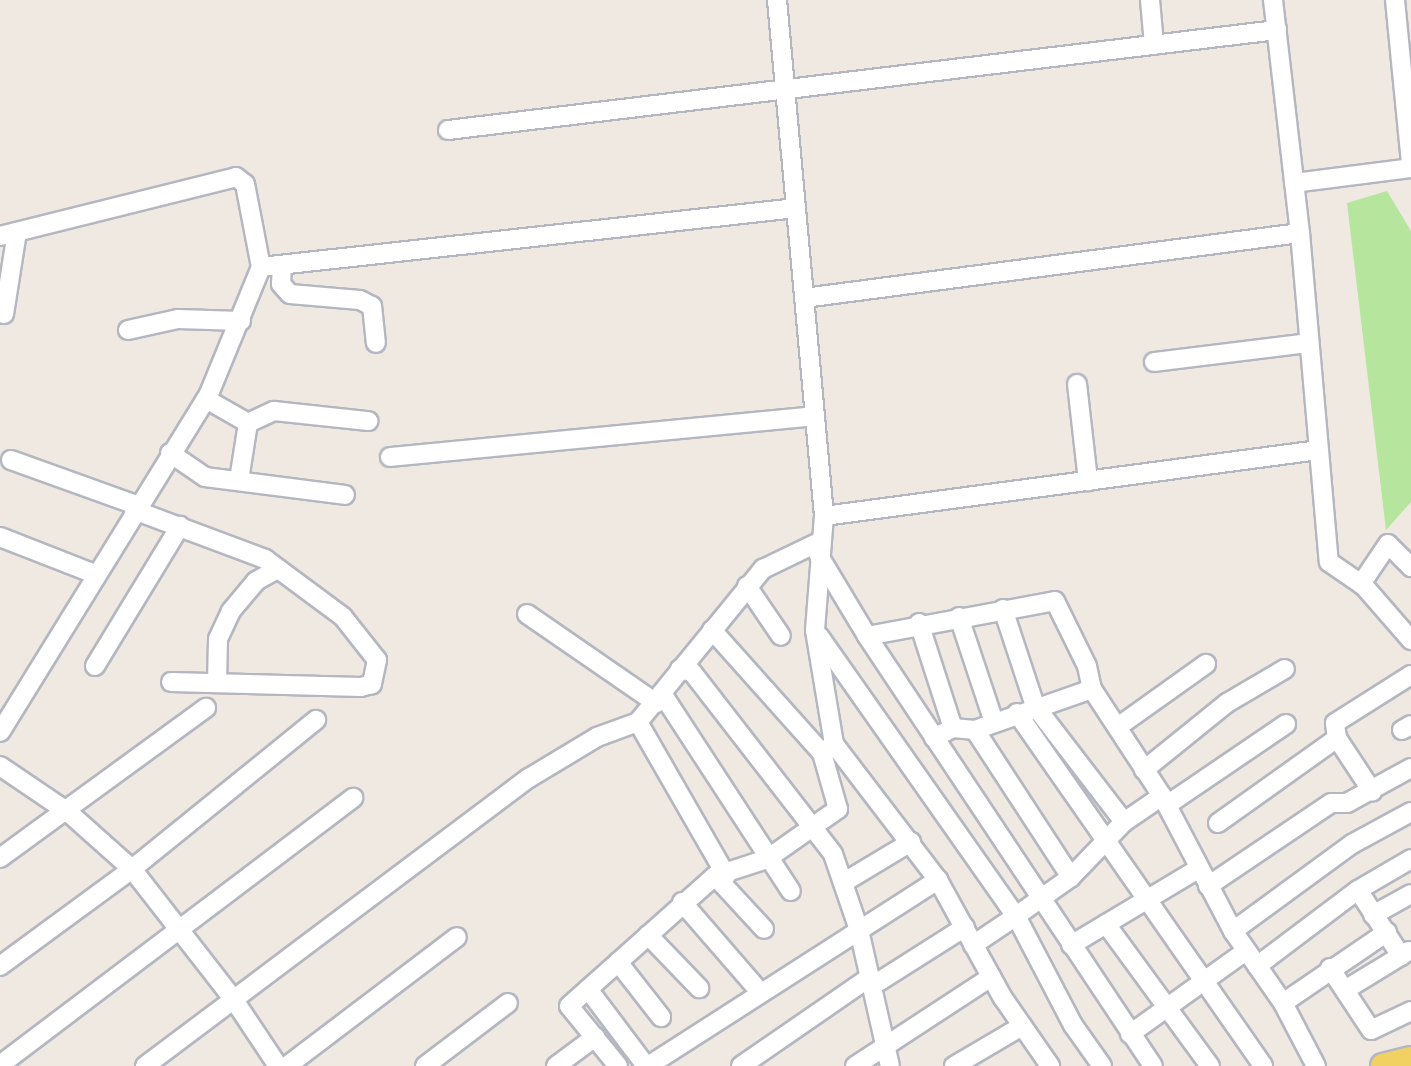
<!DOCTYPE html>
<style>
body{margin:0}
#map{position:relative;width:1411px;height:1066px;overflow:hidden;background:#efe9e1;font-family:"Roboto Condensed",sans-serif}
div>[style]{position:absolute}
.green>*{inset:0;background:#b6e59e}
.roads{filter:drop-shadow(2px 0 #b4b7c1) drop-shadow(-2px 0 #b4b7c1) drop-shadow(0 2px #b4b7c1) drop-shadow(0 -2px #b4b7c1)}
.minor>*{height:18px;margin:-9px;padding:0 9px;transform-origin:9px;border-radius:9px;background:#fff}
.major>*{height:24px;margin:-12px;padding:0 12px;transform-origin:12px;border-radius:12px;background:#f2d163}
span{translate:-50% -50%;white-space:nowrap;text-align:center;line-height:1.15;-webkit-text-stroke:6px #fff;paint-order:stroke}
</style>
<div id="map">
<div class="green">
<div style="clip-path:polygon(1387px 191px,1411px 231px,1411px 502px,1386px 530px,1347px 203px)"></div>
</div>
<div class="roads">
<div class="minor">
<div style="left:1150px;top:0;width:45px;rotate:84.9deg"></div>
<div style="left:1273px;top:0;width:235px;rotate:83.4deg"></div>
<div style="left:1300px;top:233px;width:330px;rotate:85deg"></div>
<div style="left:1329px;top:562px;width:42px;rotate:34.4deg"></div>
<div style="left:1364px;top:586px;width:72px;rotate:49deg"></div>
<div style="left:1395px;top:0;width:164px;rotate:84.4deg"></div>
<div style="left:448px;top:130px;width:835px;rotate:-6.88deg"></div>
<div style="left:1294px;top:183px;width:118px;rotate:-7.3deg"></div>
<div style="left:0;top:236px;width:243px;rotate:-14deg"></div>
<div style="left:236px;top:177px;width:11px;rotate:38deg"></div>
<div style="left:245px;top:184px;width:85px;rotate:79.1deg"></div>
<div style="left:261px;top:267px;width:137px;rotate:112.3deg"></div>
<div style="left:209px;top:394px;width:397px;rotate:121.7deg"></div>
<div style="left:282px;top:265px;width:19px;rotate:93deg"></div>
<div style="left:281px;top:284px;width:13px;rotate:48deg"></div>
<div style="left:290px;top:294px;width:70px;rotate:4.9deg"></div>
<div style="left:360px;top:300px;width:13px;rotate:27deg"></div>
<div style="left:372px;top:306px;width:37px;rotate:84deg"></div>
<div style="left:261px;top:267px;width:538px;rotate:-6.29deg"></div>
<div style="left:804px;top:298px;width:500px;rotate:-7.47deg"></div>
<div style="left:4px;top:314px;width:83px;rotate:-81deg"></div>
<div style="left:128px;top:330px;width:51px;rotate:-12.4deg"></div>
<div style="left:178px;top:319px;width:63px;rotate:1.8deg"></div>
<div style="left:1154px;top:362px;width:156px;rotate:-7deg"></div>
<div style="left:1077px;top:384px;width:98px;rotate:83.5deg"></div>
<div style="left:206px;top:399px;width:48px;rotate:29.7deg"></div>
<div style="left:248px;top:423px;width:29px;rotate:-25deg"></div>
<div style="left:274px;top:411px;width:95px;rotate:6.1deg"></div>
<div style="left:170px;top:453px;width:42px;rotate:34.4deg"></div>
<div style="left:205px;top:477px;width:141px;rotate:7.3deg"></div>
<div style="left:390px;top:457px;width:427px;rotate:-5.5deg"></div>
<div style="left:11px;top:460px;width:133px;rotate:19.8deg"></div>
<div style="left:239px;top:480px;width:58px;rotate:-81deg"></div>
<div style="left:134px;top:510px;width:140px;rotate:20.5deg"></div>
<div style="left:265px;top:559px;width:97px;rotate:36.6deg"></div>
<div style="left:343px;top:617px;width:55px;rotate:51.7deg"></div>
<div style="left:377px;top:660px;width:25px;rotate:102deg"></div>
<div style="left:372px;top:684px;width:11px;rotate:165deg"></div>
<div style="left:361px;top:687px;width:190px;rotate:-178.5deg"></div>
<div style="left:824px;top:516px;width:498px;rotate:-7.6deg"></div>
<div style="left:0;top:537px;width:102px;rotate:21.3deg"></div>
<div style="left:819px;top:556px;width:93px;rotate:59deg"></div>
<div style="left:867px;top:636px;width:516px;rotate:56.37deg"></div>
<div style="left:1361px;top:584px;width:48px;rotate:-56deg"></div>
<div style="left:1388px;top:544px;width:33px;rotate:45deg"></div>
<div style="left:747px;top:586px;width:60px;rotate:55.8deg"></div>
<div style="left:1003px;top:609px;width:102px;rotate:71.7deg"></div>
<div style="left:1035px;top:706px;width:146px;rotate:52.5deg"></div>
<div style="left:1124px;top:822px;width:46px;rotate:-34.4deg"></div>
<div style="left:527px;top:614px;width:157px;rotate:34.6deg"></div>
<div style="left:959px;top:617px;width:111px;rotate:71.6deg"></div>
<div style="left:919px;top:623px;width:110px;rotate:72.1deg"></div>
<div style="left:712px;top:630px;width:165px;rotate:48.2deg"></div>
<div style="left:819px;top:636px;width:342px;rotate:54.9deg"></div>
<div style="left:1016px;top:916px;width:67px;rotate:-35.3deg"></div>
<div style="left:1071px;top:877px;width:76px;rotate:-46.1deg"></div>
<div style="left:867px;top:636px;width:191px;rotate:-10.5deg"></div>
<div style="left:1055px;top:601px;width:72px;rotate:63.8deg"></div>
<div style="left:1087px;top:666px;width:24px;rotate:78deg"></div>
<div style="left:1092px;top:689px;width:128px;rotate:56.8deg"></div>
<div style="left:1162px;top:796px;width:153px;rotate:62.3deg"></div>
<div style="left:1233px;top:931px;width:88px;rotate:55.2deg"></div>
<div style="left:1283px;top:1003px;width:71px;rotate:62.4deg"></div>
<div style="left:95px;top:666px;width:164px;rotate:-58.7deg"></div>
<div style="left:680px;top:669px;width:12px;rotate:14deg"></div>
<div style="left:692px;top:672px;width:230px;rotate:52.2deg"></div>
<div style="left:833px;top:854px;width:80px;rotate:71.1deg"></div>
<div style="left:859px;top:930px;width:139px;rotate:77.2deg"></div>
<div style="left:217px;top:683px;width:44px;rotate:-88.7deg"></div>
<div style="left:218px;top:639px;width:31px;rotate:-65deg"></div>
<div style="left:231px;top:611px;width:39px;rotate:-50deg"></div>
<div style="left:256px;top:581px;width:25px;rotate:-29deg"></div>
<div style="left:663px;top:695px;width:234px;rotate:56.9deg"></div>
<div style="left:1017px;top:713px;width:430px;rotate:55.1deg"></div>
<div style="left:638px;top:722px;width:177px;rotate:60.1deg"></div>
<div style="left:1119px;top:726px;width:107px;rotate:-35.5deg"></div>
<div style="left:975px;top:730px;width:176px;rotate:56.9deg"></div>
<div style="left:1402px;top:730px;width:10px;rotate:-29deg"></div>
<div style="left:934px;top:738px;width:21px;rotate:-28deg"></div>
<div style="left:953px;top:728px;width:22px;rotate:5deg"></div>
<div style="left:975px;top:730px;width:124px;rotate:-19.3deg"></div>
<div style="left:1337px;top:738px;width:64px;rotate:56.6deg"></div>
<div style="left:834px;top:744px;width:171px;rotate:52.6deg"></div>
<div style="left:938px;top:880px;width:135px;rotate:61.2deg"></div>
<div style="left:1003px;top:998px;width:83px;rotate:55.3deg"></div>
<div style="left:0;top:766px;width:82px;rotate:34.1deg"></div>
<div style="left:68px;top:812px;width:86px;rotate:41.7deg"></div>
<div style="left:132px;top:869px;width:166px;rotate:52.1deg"></div>
<div style="left:234px;top:1000px;width:79px;rotate:56.3deg"></div>
<div style="left:1144px;top:770px;width:107px;rotate:-38.9deg"></div>
<div style="left:1227px;top:703px;width:67px;rotate:-30.4deg"></div>
<div style="left:1167px;top:805px;width:144px;rotate:-34.2deg"></div>
<div style="left:1218px;top:823px;width:146px;rotate:-35.5deg"></div>
<div style="left:1337px;top:738px;width:15px;rotate:-98deg"></div>
<div style="left:1335px;top:723px;width:90px;rotate:-32.3deg"></div>
<div style="left:0;top:858px;width:255px;rotate:-36.1deg"></div>
<div style="left:715px;top:876px;width:72px;rotate:47.2deg"></div>
<div style="left:846px;top:881px;width:76px;rotate:-31deg"></div>
<div style="left:1208px;top:886px;width:148px;rotate:-34deg"></div>
<div style="left:1331px;top:803px;width:16px"></div>
<div style="left:1347px;top:803px;width:73px;rotate:-28.7deg"></div>
<div style="left:1358px;top:890px;width:79px;rotate:56.9deg"></div>
<div style="left:682px;top:902px;width:119px;rotate:49.1deg"></div>
<div style="left:1373px;top:915px;width:43px;rotate:-28.9deg"></div>
<div style="left:1106px;top:924px;width:176px;rotate:53.8deg"></div>
<div style="left:1233px;top:931px;width:147px;rotate:-36.2deg"></div>
<div style="left:1352px;top:844px;width:67px;rotate:-28.5deg"></div>
<div style="left:648px;top:935px;width:74px;rotate:46.1deg"></div>
<div style="left:973px;top:945px;width:52px;rotate:-34deg"></div>
<div style="left:1016px;top:916px;width:123px;rotate:62.4deg"></div>
<div style="left:1073px;top:1025px;width:50px;rotate:54.7deg"></div>
<div style="left:1071px;top:945px;width:148px;rotate:-30.9deg"></div>
<div style="left:618px;top:962px;width:70px;rotate:52deg"></div>
<div style="left:0;top:966px;width:164px;rotate:-36.3deg"></div>
<div style="left:132px;top:869px;width:237px;rotate:-39deg"></div>
<div style="left:1257px;top:966px;width:126px;rotate:-37deg"></div>
<div style="left:1358px;top:890px;width:61px;rotate:-30.3deg"></div>
<div style="left:1330px;top:968px;width:74px;rotate:56.5deg"></div>
<div style="left:1371px;top:1030px;width:44px;rotate:-25.4deg"></div>
<div style="left:872px;top:986px;width:110px;rotate:-32.4deg"></div>
<div style="left:588px;top:989px;width:96px;rotate:53deg"></div>
<div style="left:1345px;top:990px;width:75px;rotate:-31.4deg"></div>
<div style="left:1283px;top:1003px;width:126px;rotate:-34.3deg"></div>
<div style="left:1130px;top:1034px;width:143px;rotate:-35.6deg"></div>
<div style="left:0;top:1065px;width:443px;rotate:-37.1deg"></div>
<div style="left:145px;top:1066px;width:480px;rotate:-36.9deg"></div>
<div style="left:529px;top:778px;width:79px;rotate:-31.1deg"></div>
<div style="left:597px;top:737px;width:44px;rotate:-20.1deg"></div>
<div style="left:638px;top:722px;width:198px;rotate:-50.8deg"></div>
<div style="left:763px;top:569px;width:64px;rotate:-25.8deg"></div>
<div style="left:287px;top:1066px;width:213px;rotate:-37.2deg"></div>
<div style="left:425px;top:1066px;width:104px;rotate:-37.2deg"></div>
<div style="left:556px;top:1066px;width:49px;rotate:-36.6deg"></div>
<div style="left:618px;top:1066px;width:77px;rotate:-129.2deg"></div>
<div style="left:569px;top:1006px;width:195px;rotate:-41.7deg"></div>
<div style="left:715px;top:876px;width:55px;rotate:-18.1deg"></div>
<div style="left:767px;top:859px;width:87px;rotate:-35.2deg"></div>
<div style="left:838px;top:809px;width:58px;rotate:-105.9deg"></div>
<div style="left:822px;top:753px;width:15px;rotate:-37deg"></div>
<div style="left:834px;top:744px;width:116px;rotate:-99.5deg"></div>
<div style="left:815px;top:630px;width:114px;rotate:-85.5deg"></div>
<div style="left:824px;top:516px;width:518px;rotate:-95.2deg"></div>
<div style="left:648px;top:1066px;width:345px;rotate:-32.7deg"></div>
<div style="left:741px;top:1066px;width:157px;rotate:-34.6deg"></div>
<div style="left:855px;top:1066px;width:163px;rotate:-33.2deg"></div>
<div style="left:954px;top:1066px;width:79px;rotate:-30.5deg"></div>
</div>
<div class="major">
<div style="left:1383px;top:1066px;width:29px;rotate:-14deg"></div>
</div>
</div>
</div>
